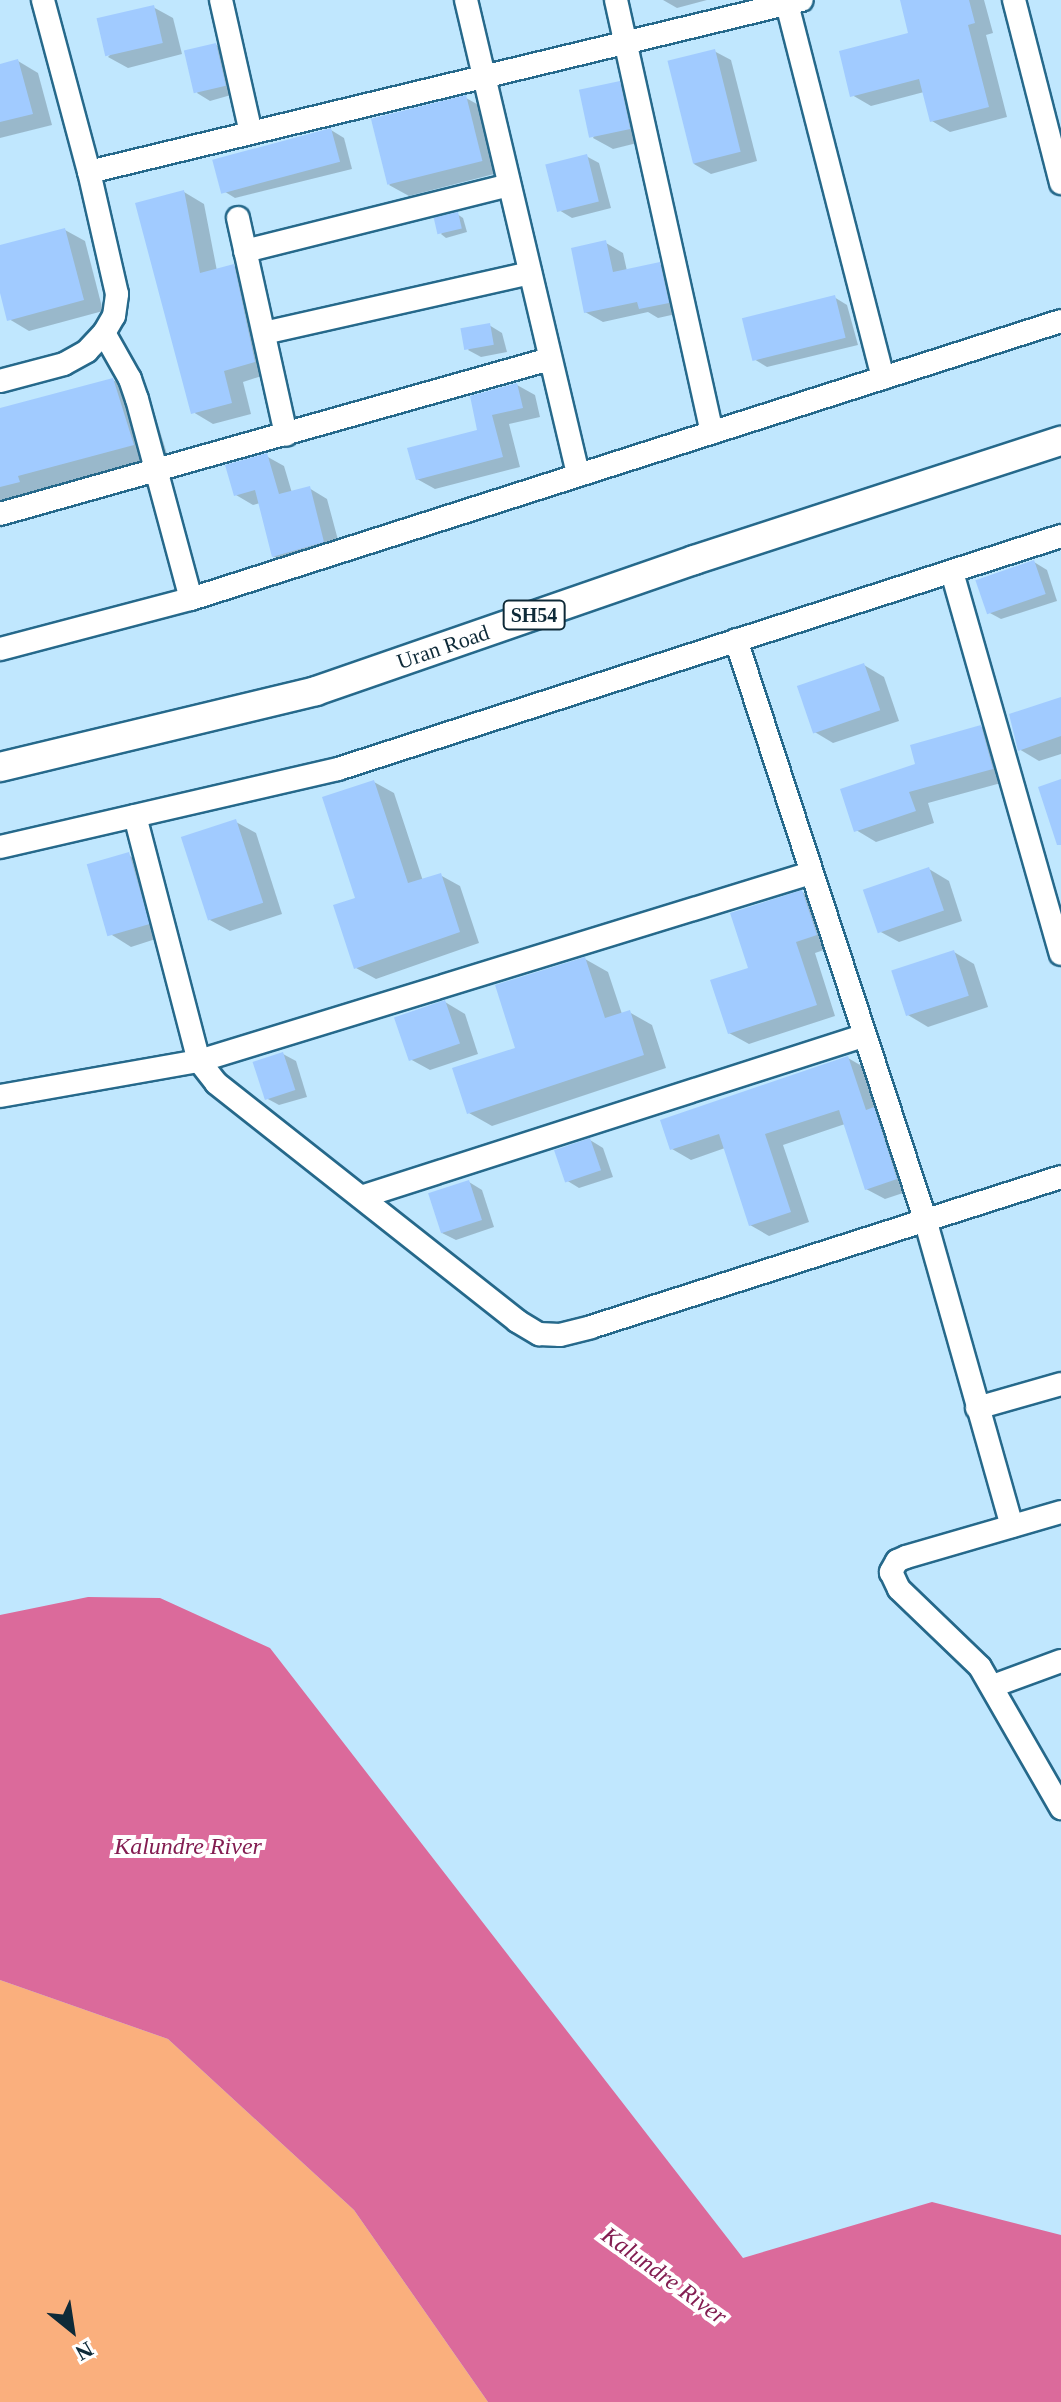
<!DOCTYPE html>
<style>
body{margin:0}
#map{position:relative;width:1061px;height:2402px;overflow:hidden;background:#c0e7fe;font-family:"Times New Roman",serif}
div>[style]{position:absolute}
.green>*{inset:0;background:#faaf7d}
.water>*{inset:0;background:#db6a9b}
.shadow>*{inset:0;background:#0003}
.building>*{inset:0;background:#a1cbff;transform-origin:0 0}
.roads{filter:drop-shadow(2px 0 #26698b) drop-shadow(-2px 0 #26698b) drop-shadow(0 2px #26698b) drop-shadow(0 -2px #26698b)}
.minor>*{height:22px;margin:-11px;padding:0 11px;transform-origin:11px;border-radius:11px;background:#fff}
.major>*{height:28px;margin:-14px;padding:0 14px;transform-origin:14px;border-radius:14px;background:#fff}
span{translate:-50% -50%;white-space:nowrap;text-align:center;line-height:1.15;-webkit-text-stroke:8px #fff;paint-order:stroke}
.shield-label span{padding:2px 6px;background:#fff;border:2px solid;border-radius:6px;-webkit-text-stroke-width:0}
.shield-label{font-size:20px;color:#0e2a38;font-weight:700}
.street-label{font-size:22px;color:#0e2a38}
.water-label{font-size:24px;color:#831d51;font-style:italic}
.north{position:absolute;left:32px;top:2290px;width:80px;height:80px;-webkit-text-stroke:6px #fff;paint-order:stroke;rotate:150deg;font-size:22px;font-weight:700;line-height:32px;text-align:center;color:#0e2a38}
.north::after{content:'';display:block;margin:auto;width:28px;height:36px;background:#0e2a38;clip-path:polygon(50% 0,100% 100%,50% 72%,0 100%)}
</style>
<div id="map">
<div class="green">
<div style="clip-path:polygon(0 1980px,168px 2039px,354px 2210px,488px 2402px,0 2402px)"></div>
</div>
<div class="water">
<div style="clip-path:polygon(88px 1597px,160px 1598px,270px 1648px,743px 2258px,932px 2202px,1061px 2235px,1061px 2402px,488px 2402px,354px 2210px,168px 2039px,0 1980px,0 1615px)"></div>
</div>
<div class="shadow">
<div style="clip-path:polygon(663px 0,707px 0,677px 8px)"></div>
<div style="clip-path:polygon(902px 0,984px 0,993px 33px,986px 35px,1007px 117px,950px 132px,932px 121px,924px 92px,871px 106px,852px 95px,911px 34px)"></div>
<div style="clip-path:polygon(153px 7px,173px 18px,182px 54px,128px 68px,108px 57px)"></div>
<div style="clip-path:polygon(216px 45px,229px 52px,238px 93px,210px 101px,197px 93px)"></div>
<div style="clip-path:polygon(714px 51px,731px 60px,757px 161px,711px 174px,694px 164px)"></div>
<div style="clip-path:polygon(18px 61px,38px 73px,52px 125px,0 138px,0 66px)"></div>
<div style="clip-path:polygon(619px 83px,639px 95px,649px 140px,613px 149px,593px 138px)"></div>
<div style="clip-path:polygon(466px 98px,486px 109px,502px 172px,409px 196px,389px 185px)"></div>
<div style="clip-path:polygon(331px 130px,344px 138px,352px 169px,235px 198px,222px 190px)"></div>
<div style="clip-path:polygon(586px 156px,599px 163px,611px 208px,572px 218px,559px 210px)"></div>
<div style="clip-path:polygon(184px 192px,204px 204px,217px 271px,234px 266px,253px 278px,274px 372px,243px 382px,251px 414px,213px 424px,193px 412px)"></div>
<div style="clip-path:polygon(457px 214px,463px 218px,467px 232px,446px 238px,441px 234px)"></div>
<div style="clip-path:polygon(65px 230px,85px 241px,103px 311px,29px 331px,9px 319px,0 285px,0 247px)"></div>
<div style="clip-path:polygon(606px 243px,623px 253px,627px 271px,659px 264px,677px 274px,685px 312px,658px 318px,648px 312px,603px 322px,585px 312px)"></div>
<div style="clip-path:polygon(834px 297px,847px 305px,858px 345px,767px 367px,754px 359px)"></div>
<div style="clip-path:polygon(489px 325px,502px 333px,507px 352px,481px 357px,468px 350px)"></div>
<div style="clip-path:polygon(113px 380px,151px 402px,171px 467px,0 517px,0 412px)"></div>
<div style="clip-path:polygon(517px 385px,535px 395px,540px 417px,509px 424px,520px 467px,435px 489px,417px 479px,480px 431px,472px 398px)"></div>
<div style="clip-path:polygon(266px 456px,284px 466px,292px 493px,309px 488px,327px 499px,341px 551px,291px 566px,273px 556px,260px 503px,253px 505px,236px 495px)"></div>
<div style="clip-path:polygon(1034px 562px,1047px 570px,1057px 601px,1001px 619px,988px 612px)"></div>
<div style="clip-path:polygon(864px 665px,884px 677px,899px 721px,833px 743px,813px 731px)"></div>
<div style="clip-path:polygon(1061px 699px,1061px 754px,1039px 761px,1019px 749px)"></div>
<div style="clip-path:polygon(981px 727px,1001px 738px,1012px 780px,928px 803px,934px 823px,876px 842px,856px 830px,918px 766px)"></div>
<div style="clip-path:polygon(374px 782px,394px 793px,423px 881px,440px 875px,460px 886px,479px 943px,376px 979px,356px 968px,357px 899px)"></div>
<div style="clip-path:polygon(236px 822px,256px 833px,282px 914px,230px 931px,210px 920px)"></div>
<div style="clip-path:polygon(128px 855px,148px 866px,168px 935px,131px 947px,112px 935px)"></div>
<div style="clip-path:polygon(929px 869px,949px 881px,962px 921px,899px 942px,879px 931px)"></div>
<div style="clip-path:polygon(802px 892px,822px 904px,836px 946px,815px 953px,835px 1016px,749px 1044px,729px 1033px,751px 969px)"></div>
<div style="clip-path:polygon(954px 952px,974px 964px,988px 1007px,928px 1027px,908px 1015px)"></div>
<div style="clip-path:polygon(585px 959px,608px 972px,622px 1014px,629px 1012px,652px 1025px,666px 1068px,492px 1126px,469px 1113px)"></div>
<div style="clip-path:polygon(445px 1002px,465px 1014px,478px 1054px,430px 1070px,410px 1059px)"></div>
<div style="clip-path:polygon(283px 1054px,296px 1061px,307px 1097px,279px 1105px,266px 1098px)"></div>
<div style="clip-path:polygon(848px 1058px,867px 1069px,915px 1189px,885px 1199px,866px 1189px,845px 1124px,783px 1145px,809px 1222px,769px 1236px,750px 1225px,725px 1148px,691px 1160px,672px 1149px)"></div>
<div style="clip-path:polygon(590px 1140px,603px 1148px,613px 1177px,579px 1188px,566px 1180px)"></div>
<div style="clip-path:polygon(469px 1182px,482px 1190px,494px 1227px,456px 1240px,442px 1233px)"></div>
</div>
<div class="building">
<div style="clip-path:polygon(900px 0,969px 0,975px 23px,968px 25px,989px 107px,930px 122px,919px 79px,850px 97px,839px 51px,908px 33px)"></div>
<div style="left:154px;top:5px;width:39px;height:59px;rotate:77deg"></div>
<div style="left:216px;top:43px;width:44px;height:33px;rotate:77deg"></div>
<div style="left:715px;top:49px;width:106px;height:49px;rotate:76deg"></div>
<div style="clip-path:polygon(18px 59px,33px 114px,0 122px,0 64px)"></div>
<div style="left:620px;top:81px;width:49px;height:42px;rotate:78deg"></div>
<div style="left:466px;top:95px;width:68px;height:98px;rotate:76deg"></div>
<div style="left:331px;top:128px;width:35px;height:123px;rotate:75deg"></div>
<div style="left:587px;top:154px;width:49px;height:43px;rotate:76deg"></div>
<div style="clip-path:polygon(184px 190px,200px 273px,234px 264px,255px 362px,224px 371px,232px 403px,191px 414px,135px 203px)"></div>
<div style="left:458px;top:212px;width:17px;height:25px;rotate:77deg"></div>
<div style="clip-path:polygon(65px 228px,84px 300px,7px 321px,0 293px,0 245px)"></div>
<div style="clip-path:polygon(606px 240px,613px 272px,660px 262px,669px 303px,639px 309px,637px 302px,584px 313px,571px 248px)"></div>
<div style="left:835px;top:295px;width:44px;height:96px;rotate:76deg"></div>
<div style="left:490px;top:323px;width:22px;height:30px;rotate:80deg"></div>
<div style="clip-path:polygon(113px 378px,134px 445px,18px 476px,20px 482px,0 487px,0 408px)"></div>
<div style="clip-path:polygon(517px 383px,523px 408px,492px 415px,503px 457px,416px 480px,407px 448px,477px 430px,470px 396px)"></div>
<div style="clip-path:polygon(267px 453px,279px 494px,310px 486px,324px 542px,272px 557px,255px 490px,234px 496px,225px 465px)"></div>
<div style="left:1034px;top:560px;width:36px;height:62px;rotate:71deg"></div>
<div style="left:864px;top:663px;width:50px;height:71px;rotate:71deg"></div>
<div style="clip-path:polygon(1061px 697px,1061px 736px,1018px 751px,1009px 714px)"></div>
<div style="clip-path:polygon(981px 725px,993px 769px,909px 792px,916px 811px,854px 832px,840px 789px,915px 764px,910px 745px)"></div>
<div style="clip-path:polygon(1061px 779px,1061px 845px,1057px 845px,1038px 787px)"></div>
<div style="clip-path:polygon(374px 780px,408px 883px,441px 873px,460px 932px,354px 969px,333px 905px,355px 898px,322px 797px)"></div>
<div style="left:236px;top:819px;width:88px;height:58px;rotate:72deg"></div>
<div style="left:129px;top:852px;width:75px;height:44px;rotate:74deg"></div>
<div style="left:929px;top:867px;width:46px;height:70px;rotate:71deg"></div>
<div style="clip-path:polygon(802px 890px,817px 935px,796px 942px,817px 1005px,728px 1034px,710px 980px,748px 968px,730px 913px)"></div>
<div style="left:954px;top:950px;width:48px;height:66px;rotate:72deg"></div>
<div style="clip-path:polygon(585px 957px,605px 1018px,630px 1010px,644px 1055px,467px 1114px,452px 1068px,515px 1048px,495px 985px)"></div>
<div style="left:445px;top:1000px;width:46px;height:54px;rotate:71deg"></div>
<div style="left:283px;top:1052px;width:40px;height:32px;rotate:72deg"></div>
<div style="clip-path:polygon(848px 1056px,866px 1110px,874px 1107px,897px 1179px,865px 1190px,839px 1110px,765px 1134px,791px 1212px,749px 1226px,719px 1134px,670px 1150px,660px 1120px)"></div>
<div style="left:590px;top:1138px;width:34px;height:38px;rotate:71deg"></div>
<div style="left:469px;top:1180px;width:42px;height:43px;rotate:72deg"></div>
</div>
<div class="roads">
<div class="minor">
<div style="left:221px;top:0;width:136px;rotate:77.3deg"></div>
<div style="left:466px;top:0;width:488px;rotate:76.7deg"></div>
<div style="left:616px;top:0;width:443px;rotate:77.5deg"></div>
<div style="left:786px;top:0;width:390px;rotate:75.6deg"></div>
<div style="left:1014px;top:0;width:189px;rotate:75.6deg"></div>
<div style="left:89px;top:172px;width:733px;rotate:-13.56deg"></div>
<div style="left:238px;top:218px;width:222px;rotate:77.5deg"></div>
<div style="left:245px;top:251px;width:272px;rotate:-14deg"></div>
<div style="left:104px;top:333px;width:53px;rotate:60.5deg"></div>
<div style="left:130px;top:379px;width:21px;rotate:71deg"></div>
<div style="left:137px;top:399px;width:207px;rotate:74.9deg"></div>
<div style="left:264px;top:333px;width:273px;rotate:-12.7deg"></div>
<div style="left:0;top:381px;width:66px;rotate:-14.9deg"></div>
<div style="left:64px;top:364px;width:26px;rotate:-29deg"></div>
<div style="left:87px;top:351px;width:25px;rotate:-47deg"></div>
<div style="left:104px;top:333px;width:20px;rotate:-60deg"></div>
<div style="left:114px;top:316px;width:22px;rotate:-82deg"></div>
<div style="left:117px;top:294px;width:125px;rotate:-102.9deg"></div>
<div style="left:89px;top:172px;width:178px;rotate:-105deg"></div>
<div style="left:0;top:514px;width:571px;rotate:-15.74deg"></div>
<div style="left:952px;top:572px;width:397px;rotate:74.1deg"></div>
<div style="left:736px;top:640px;width:609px;rotate:71.92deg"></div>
<div style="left:925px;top:1219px;width:319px;rotate:74.2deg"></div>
<div style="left:0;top:649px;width:197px;rotate:-14.7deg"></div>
<div style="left:191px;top:599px;width:913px;rotate:-17.72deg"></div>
<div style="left:135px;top:816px;width:253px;rotate:75.4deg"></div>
<div style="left:199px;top:1061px;width:28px;rotate:52deg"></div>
<div style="left:216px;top:1083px;width:384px;rotate:38.3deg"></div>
<div style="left:517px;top:1321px;width:26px;rotate:31deg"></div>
<div style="left:539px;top:1334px;width:21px;rotate:3deg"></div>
<div style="left:560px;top:1335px;width:32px;rotate:-14deg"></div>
<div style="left:591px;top:1327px;width:493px;rotate:-17.7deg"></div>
<div style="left:0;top:847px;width:347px;rotate:-13deg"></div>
<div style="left:338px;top:769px;width:760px;rotate:-17.86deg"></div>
<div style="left:0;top:1096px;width:202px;rotate:-10deg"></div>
<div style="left:199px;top:1061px;width:640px;rotate:-17.08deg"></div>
<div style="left:361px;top:1197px;width:527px;rotate:-17.78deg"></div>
<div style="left:977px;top:1408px;width:87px;rotate:-15.9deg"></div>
<div style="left:1061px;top:1512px;width:161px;rotate:163.8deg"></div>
<div style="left:906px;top:1557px;width:10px;rotate:156deg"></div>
<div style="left:897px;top:1561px;width:13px;rotate:119deg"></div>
<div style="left:891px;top:1572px;width:19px;rotate:65deg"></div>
<div style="left:899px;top:1589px;width:112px;rotate:43.9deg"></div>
<div style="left:980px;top:1667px;width:163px;rotate:60.1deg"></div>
<div style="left:993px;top:1686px;width:72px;rotate:-20.2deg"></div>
</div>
<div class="major">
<div style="left:0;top:767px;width:325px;rotate:-13.5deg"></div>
<div style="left:316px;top:691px;width:400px;rotate:-19.1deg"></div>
<div style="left:694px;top:560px;width:386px;rotate:-18deg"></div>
</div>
</div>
<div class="shield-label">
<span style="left:534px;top:615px">SH54</span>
</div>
<div class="street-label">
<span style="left:443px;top:647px;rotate:-19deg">Uran Road</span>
</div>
<div class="water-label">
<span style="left:188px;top:1847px">Kalundre River</span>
<span style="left:664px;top:2276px;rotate:36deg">Kalundre River</span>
</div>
<div class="north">N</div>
</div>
